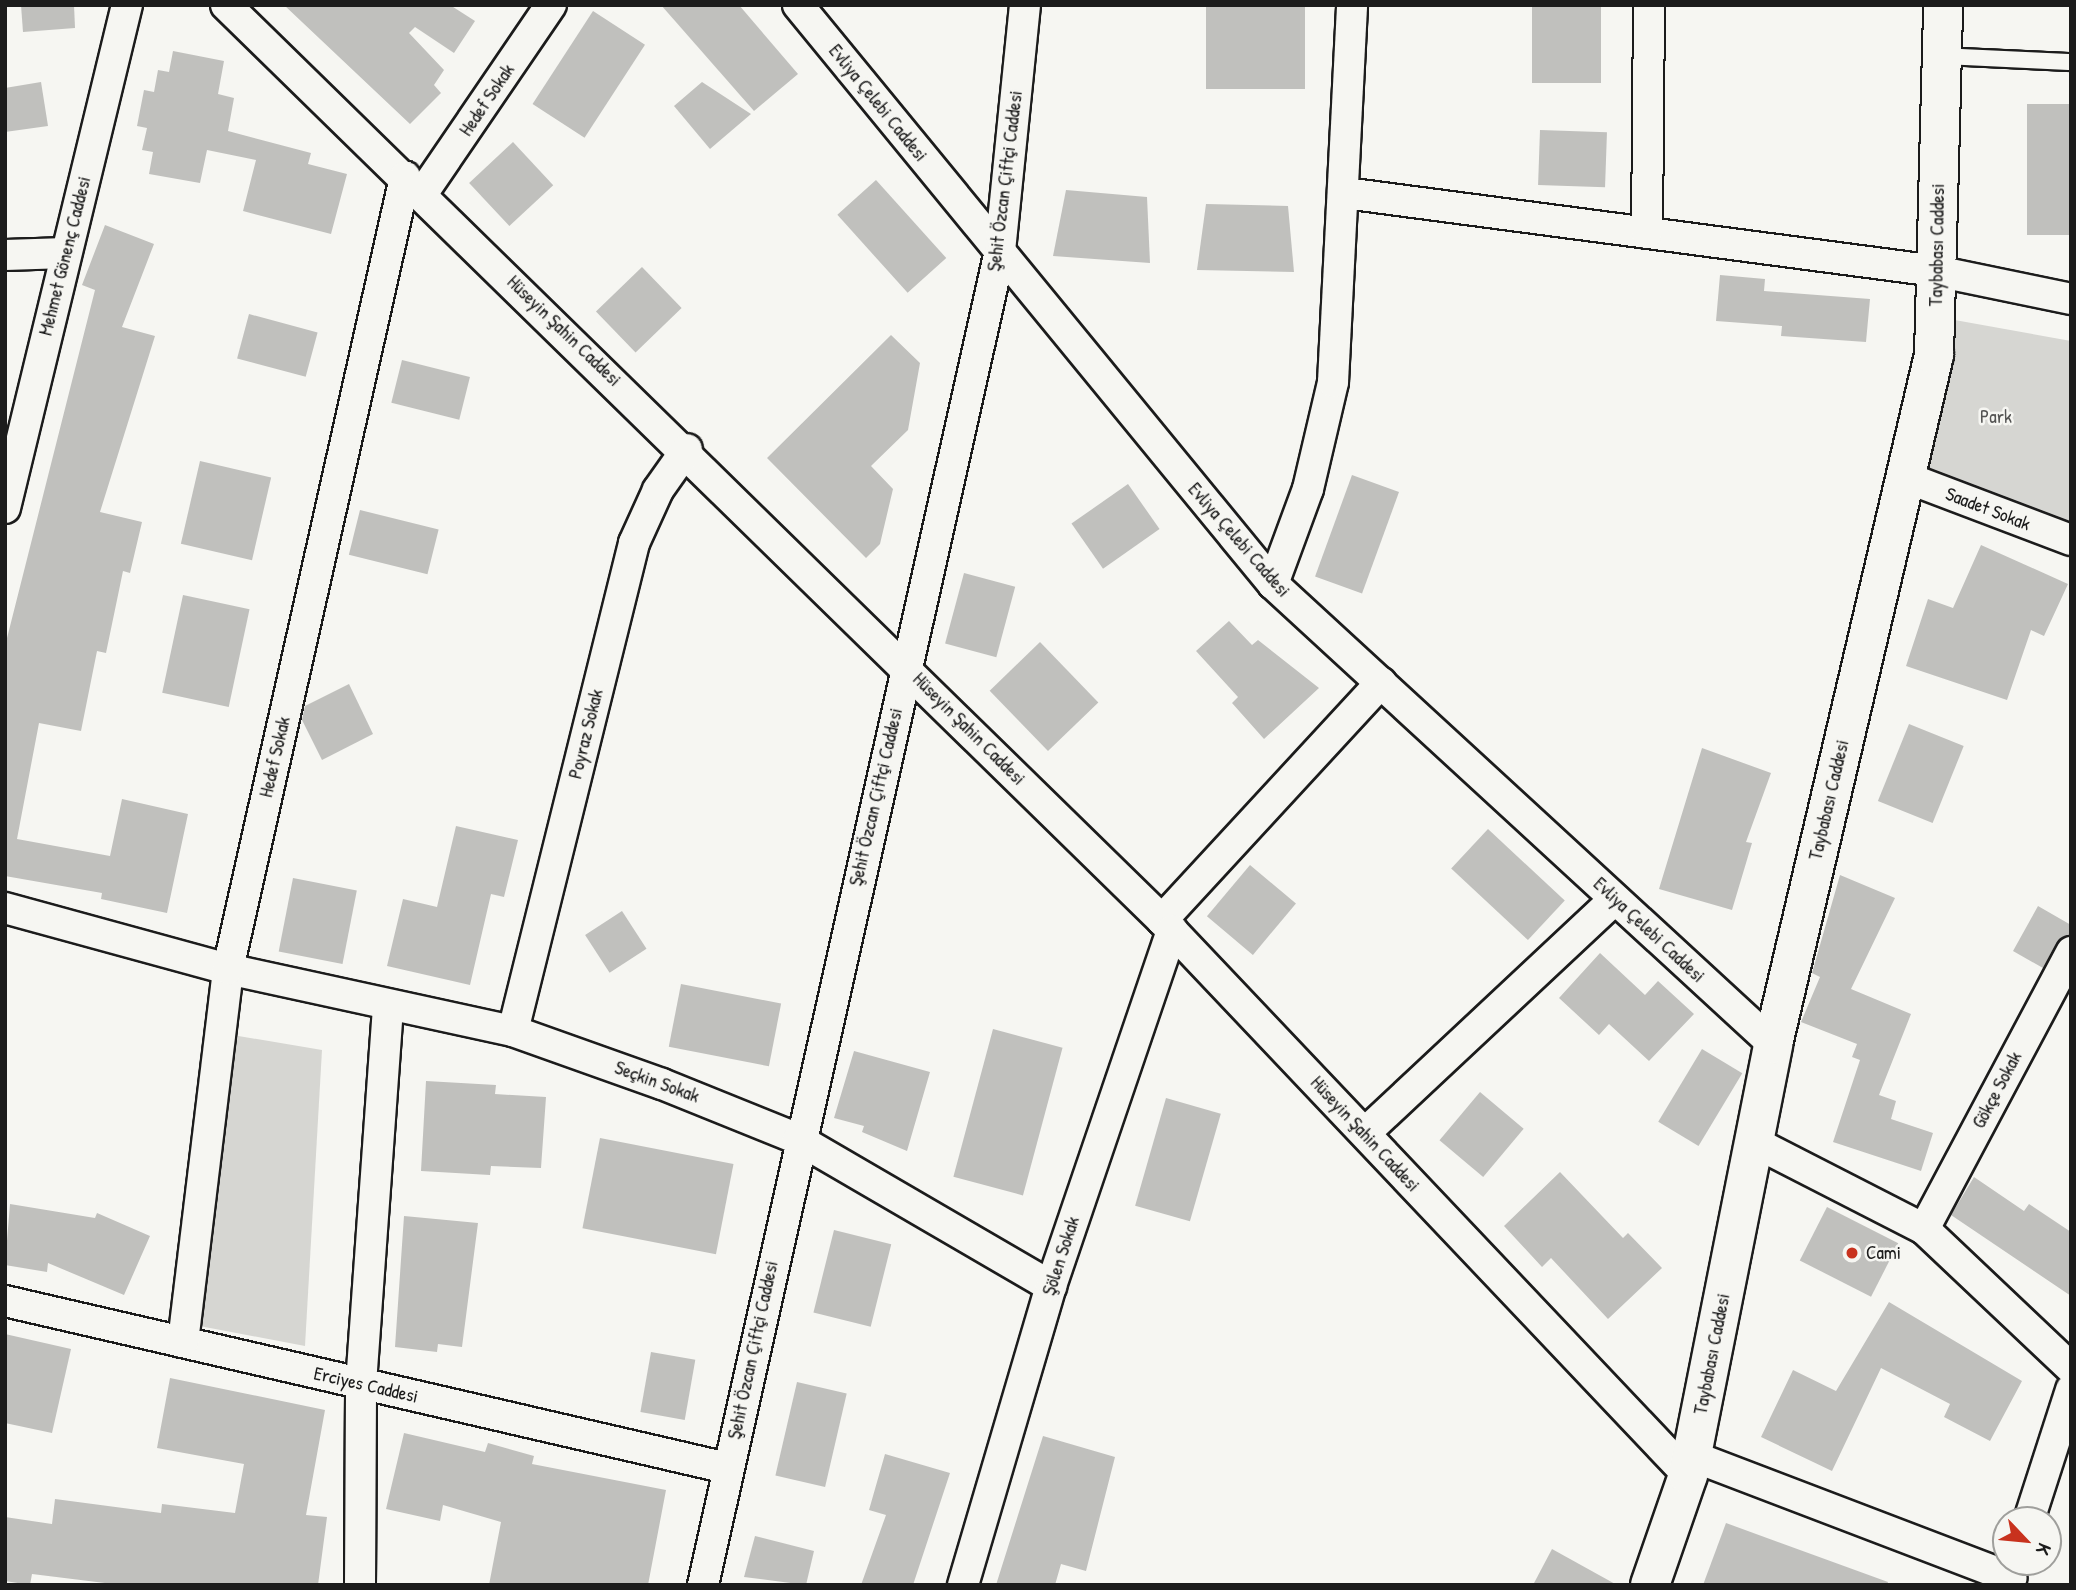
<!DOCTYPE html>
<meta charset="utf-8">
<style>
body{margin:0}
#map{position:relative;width:2076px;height:1590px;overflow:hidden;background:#f6f6f2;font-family:"Patrick Hand",sans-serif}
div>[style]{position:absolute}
.green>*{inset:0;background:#d6d6d2}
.building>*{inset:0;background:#c0c0bd;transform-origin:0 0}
.roads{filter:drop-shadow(2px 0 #1c1c1c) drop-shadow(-2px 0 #1c1c1c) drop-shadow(0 2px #1c1c1c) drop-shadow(0 -2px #1c1c1c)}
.lane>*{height:16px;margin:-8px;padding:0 8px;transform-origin:8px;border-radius:8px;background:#f6f6f2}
.street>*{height:30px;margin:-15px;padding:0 15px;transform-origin:15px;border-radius:15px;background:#f6f6f2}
.secondary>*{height:38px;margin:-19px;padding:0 19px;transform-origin:19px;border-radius:19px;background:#f6f6f2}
.dots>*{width:19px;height:19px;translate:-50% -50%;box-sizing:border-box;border:4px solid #f6f6f2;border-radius:50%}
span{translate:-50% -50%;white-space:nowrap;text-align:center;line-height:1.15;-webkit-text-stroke:5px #f6f6f2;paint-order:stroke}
.street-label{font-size:19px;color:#1c1c1c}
.park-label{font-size:19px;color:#545453}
.poi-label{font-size:19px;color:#1c1c1c}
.left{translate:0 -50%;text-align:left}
.frame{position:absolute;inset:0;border:7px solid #1c1c1c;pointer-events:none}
.north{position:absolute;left:1992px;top:1506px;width:70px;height:70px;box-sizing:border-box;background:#f6f6f2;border:2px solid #9f9f9c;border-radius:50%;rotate:116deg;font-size:19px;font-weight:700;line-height:28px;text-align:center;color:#1c1c1c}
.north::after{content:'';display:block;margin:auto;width:24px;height:32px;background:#c8321e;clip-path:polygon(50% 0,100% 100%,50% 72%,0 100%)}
</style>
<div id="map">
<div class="green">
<div style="clip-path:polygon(1938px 317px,2071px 341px,2071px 529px,1913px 465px)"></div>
<div style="clip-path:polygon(209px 1031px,322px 1050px,305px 1346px,168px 1320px)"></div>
</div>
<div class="building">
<div style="clip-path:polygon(21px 5px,74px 5px,75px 28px,23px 32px)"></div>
<div style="clip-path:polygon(284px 5px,450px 5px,475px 21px,454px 53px,415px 27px,409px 33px,444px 70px,434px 85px,441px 93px,410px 124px)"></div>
<div style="clip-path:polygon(661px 5px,739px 5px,798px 74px,754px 111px)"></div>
<div style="left:1206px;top:5px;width:99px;height:84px"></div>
<div style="left:1532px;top:5px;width:69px;height:78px"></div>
<div style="left:593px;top:11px;width:62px;height:111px;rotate:33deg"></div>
<div style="clip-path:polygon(173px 51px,224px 61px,218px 94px,234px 98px,228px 131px,311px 153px,308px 164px,347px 174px,331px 234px,243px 211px,256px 160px,207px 150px,200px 183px,149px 174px,153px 152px,142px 150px,147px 128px,137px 126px,144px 90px,154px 92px,158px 70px,169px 72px)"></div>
<div style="clip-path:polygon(41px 82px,48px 126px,5px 132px,5px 88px)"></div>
<div style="clip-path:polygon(702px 82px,751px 114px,710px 149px,674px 106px)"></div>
<div style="left:2027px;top:104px;width:44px;height:131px"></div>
<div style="left:1540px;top:130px;width:67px;height:55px;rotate:2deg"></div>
<div style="left:513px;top:142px;width:59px;height:60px;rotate:47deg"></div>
<div style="left:876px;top:180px;width:105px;height:52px;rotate:48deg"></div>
<div style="clip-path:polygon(1066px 190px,1147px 197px,1150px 263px,1053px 256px)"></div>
<div style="clip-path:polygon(1206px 204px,1288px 206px,1294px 272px,1197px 270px)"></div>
<div style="clip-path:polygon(105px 225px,154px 244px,122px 327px,155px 336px,100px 512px,142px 522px,130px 573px,123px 571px,106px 653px,97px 651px,81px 731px,39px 723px,17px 839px,110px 856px,122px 799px,188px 814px,167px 913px,101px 899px,102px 893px,5px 876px,5px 646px,95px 290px,82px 285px)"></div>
<div style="left:642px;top:267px;width:57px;height:64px;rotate:46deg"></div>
<div style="clip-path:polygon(1720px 275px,1765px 279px,1764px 291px,1870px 299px,1866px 342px,1781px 336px,1782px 326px,1716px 321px)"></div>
<div style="left:249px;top:314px;width:71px;height:46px;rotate:15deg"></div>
<div style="clip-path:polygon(891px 335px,920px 363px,908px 430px,871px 466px,893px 489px,880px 544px,866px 558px,767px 458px)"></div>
<div style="left:402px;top:360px;width:70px;height:44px;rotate:14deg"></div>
<div style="left:200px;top:461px;width:73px;height:85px;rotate:13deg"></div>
<div style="left:1352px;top:475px;width:50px;height:108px;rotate:20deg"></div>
<div style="left:1128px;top:484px;width:55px;height:69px;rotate:55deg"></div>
<div style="left:360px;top:510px;width:81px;height:46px;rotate:14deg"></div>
<div style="clip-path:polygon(1981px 545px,2068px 584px,2044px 636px,2031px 630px,2007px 700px,1906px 666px,1928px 599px,1953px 608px)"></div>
<div style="left:964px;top:573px;width:53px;height:73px;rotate:15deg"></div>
<div style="left:183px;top:595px;width:68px;height:100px;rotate:12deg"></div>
<div style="clip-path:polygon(1229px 621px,1252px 645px,1258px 640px,1319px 688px,1264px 739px,1232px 703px,1238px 697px,1196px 651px)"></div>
<div style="left:1040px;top:642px;width:84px;height:70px;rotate:46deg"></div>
<div style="clip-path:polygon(349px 684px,373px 734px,322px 760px,302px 720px,305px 706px)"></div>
<div style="left:1909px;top:724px;width:59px;height:83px;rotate:22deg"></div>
<div style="clip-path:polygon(1702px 748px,1771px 773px,1746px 842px,1752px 843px,1732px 910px,1659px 889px)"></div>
<div style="clip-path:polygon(456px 826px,518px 840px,504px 897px,491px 894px,470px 985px,387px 966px,403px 899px,437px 907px)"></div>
<div style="left:1488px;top:829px;width:105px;height:54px;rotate:43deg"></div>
<div style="left:1250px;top:865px;width:60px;height:67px;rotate:40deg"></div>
<div style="clip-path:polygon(1840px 875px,1895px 898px,1851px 989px,1911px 1014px,1879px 1095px,1896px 1101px,1891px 1119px,1933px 1133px,1921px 1171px,1833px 1142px,1860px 1060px,1852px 1057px,1857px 1044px,1801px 1022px,1820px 977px,1812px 973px)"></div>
<div style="left:293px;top:878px;width:65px;height:75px;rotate:11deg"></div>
<div style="clip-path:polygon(2038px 906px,2071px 925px,2070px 935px,2056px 943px,2043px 968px,2013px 951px)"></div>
<div style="left:622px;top:911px;width:45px;height:44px;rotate:57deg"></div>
<div style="clip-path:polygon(1600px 953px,1645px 995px,1658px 981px,1694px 1014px,1649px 1061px,1609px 1024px,1599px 1035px,1559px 998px)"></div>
<div style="left:681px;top:984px;width:102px;height:64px;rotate:11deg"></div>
<div style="left:993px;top:1029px;width:72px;height:153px;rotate:15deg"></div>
<div style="left:1702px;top:1049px;width:47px;height:85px;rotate:31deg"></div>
<div style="clip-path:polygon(854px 1051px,930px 1072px,907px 1151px,862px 1132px,864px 1126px,834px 1118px)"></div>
<div style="clip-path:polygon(426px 1081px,496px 1085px,495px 1094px,546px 1097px,541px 1168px,491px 1166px,490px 1175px,421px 1171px)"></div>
<div style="left:1480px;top:1092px;width:57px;height:63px;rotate:40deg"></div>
<div style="left:1166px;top:1098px;width:57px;height:112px;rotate:16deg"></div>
<div style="left:600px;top:1138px;width:136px;height:92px;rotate:11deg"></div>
<div style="clip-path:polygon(1560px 1172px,1623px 1238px,1628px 1233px,1662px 1268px,1608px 1319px,1551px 1258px,1542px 1267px,1504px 1226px)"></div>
<div style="clip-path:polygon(1974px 1177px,2024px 1211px,2029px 1204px,2071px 1232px,2071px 1296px,1951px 1215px)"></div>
<div style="clip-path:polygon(10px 1204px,95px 1218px,97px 1213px,150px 1236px,124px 1295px,48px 1263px,47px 1272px,5px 1265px)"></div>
<div style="left:1827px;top:1207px;width:80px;height:60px;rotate:27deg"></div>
<div style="clip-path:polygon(404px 1216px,478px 1223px,462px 1347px,438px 1344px,437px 1352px,395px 1347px)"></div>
<div style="left:834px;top:1230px;width:59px;height:85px;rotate:14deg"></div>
<div style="clip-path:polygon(1889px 1302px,2022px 1381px,1990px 1441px,1944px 1417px,1950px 1404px,1881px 1368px,1832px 1471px,1761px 1437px,1793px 1370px,1836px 1391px)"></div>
<div style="clip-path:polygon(5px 1334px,71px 1349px,52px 1433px,5px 1423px)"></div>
<div style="left:651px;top:1352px;width:45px;height:61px;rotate:10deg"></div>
<div style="clip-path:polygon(170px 1378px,325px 1410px,306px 1515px,327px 1517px,318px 1585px,121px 1585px,32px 1574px,30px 1585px,5px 1581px,5px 1517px,52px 1524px,55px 1499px,161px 1513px,162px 1504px,235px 1513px,244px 1464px,157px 1448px)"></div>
<div style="left:797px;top:1382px;width:51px;height:96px;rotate:13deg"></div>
<div style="clip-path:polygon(404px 1433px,485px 1452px,488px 1443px,534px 1456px,532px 1464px,666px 1490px,648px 1585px,489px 1585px,501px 1522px,443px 1505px,440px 1521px,386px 1509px)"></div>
<div style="clip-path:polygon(1043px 1436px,1115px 1457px,1086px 1571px,1061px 1564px,1055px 1585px,996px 1585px)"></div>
<div style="clip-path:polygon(885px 1454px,950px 1473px,913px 1585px,861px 1585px,886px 1515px,869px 1510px)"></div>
<div style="clip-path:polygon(1726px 1523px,1888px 1582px,1887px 1585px,1703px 1585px)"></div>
<div style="clip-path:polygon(755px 1536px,814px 1551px,806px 1585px,744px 1577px)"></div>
<div style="clip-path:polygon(1552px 1549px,1617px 1585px,1533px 1585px)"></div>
</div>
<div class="roads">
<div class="lane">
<div style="left:1942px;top:56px;width:129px;rotate:2.7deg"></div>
</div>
<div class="street">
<div style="left:226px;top:5px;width:1309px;rotate:44.35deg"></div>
<div style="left:1162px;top:920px;width:765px;rotate:46.54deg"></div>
<div style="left:798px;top:5px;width:749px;rotate:50.64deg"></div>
<div style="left:1273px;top:584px;width:679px;rotate:42.61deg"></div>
<div style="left:1345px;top:193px;width:596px;rotate:7.52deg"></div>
<div style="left:1936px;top:271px;width:138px;rotate:11.7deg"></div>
<div style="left:422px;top:194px;width:229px;rotate:-55.7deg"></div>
<div style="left:1647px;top:233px;width:228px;rotate:-89.5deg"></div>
<div style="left:5px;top:255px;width:61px;rotate:-1.9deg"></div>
<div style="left:1905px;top:477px;width:178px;rotate:20.8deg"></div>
<div style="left:5px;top:508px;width:518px;rotate:-76.37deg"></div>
<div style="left:1273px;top:584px;width:101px;rotate:-69.8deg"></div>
<div style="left:1308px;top:489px;width:110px;rotate:-76.8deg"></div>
<div style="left:1333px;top:382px;width:377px;rotate:-87.1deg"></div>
<div style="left:5px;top:908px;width:231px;rotate:15.3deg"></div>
<div style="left:228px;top:969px;width:292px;rotate:12.3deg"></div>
<div style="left:513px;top:1031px;width:158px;rotate:19.6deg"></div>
<div style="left:662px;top:1084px;width:147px;rotate:22deg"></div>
<div style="left:798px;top:1139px;width:293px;rotate:30.2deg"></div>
<div style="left:1162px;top:920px;width:323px;rotate:-47.3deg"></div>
<div style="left:513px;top:1031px;width:503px;rotate:-76.07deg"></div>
<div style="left:634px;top:543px;width:58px;rotate:-65.6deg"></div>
<div style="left:658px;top:490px;width:50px;rotate:-54.7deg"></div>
<div style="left:1365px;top:1133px;width:342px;rotate:-43.1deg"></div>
<div style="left:1754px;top:1142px;width:191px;rotate:27.1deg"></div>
<div style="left:1924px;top:1229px;width:202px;rotate:43.4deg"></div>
<div style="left:1924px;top:1229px;width:314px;rotate:-62deg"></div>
<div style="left:5px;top:1301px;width:741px;rotate:13.02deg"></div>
<div style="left:183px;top:1342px;width:376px;rotate:-83.1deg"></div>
<div style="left:228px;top:969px;width:812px;rotate:-77.4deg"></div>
<div style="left:1692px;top:1456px;width:342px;rotate:20.9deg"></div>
<div style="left:2029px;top:1520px;width:137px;rotate:-72.1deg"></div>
<div style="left:360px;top:1585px;width:201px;rotate:-89.7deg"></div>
<div style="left:361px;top:1384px;width:379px;rotate:-85.9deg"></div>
<div style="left:703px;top:1585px;width:1367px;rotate:-77.45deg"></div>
<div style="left:1000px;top:251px;width:247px;rotate:-84.2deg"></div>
<div style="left:963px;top:1585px;width:312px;rotate:-73.6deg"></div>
<div style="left:1051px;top:1286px;width:376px;rotate:-71.2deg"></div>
</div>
<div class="secondary">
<div style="left:1650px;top:1585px;width:116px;rotate:-70.9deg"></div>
<div style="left:1688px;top:1475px;width:439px;rotate:-78.8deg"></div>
<div style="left:1773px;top:1044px;width:708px;rotate:-76.85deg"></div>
<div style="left:1934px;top:355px;width:350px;rotate:-88.5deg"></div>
</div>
</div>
<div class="dots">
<div style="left:1852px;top:1253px;background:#c8321e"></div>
</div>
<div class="street-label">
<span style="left:487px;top:100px;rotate:-56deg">Hedef Sokak</span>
<span style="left:878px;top:103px;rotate:51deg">Evliya Çelebi Caddesi</span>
<span style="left:1005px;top:181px;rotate:-83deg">Şehit Özcan Çiftçi Caddesi</span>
<span style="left:1937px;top:245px;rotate:-89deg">Taybabası Caddesi</span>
<span style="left:65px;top:256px;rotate:-76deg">Mehmet Gönenç Caddesi</span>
<span style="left:564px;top:331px;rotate:44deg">Hüseyin Şahin Caddesi</span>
<span style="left:1988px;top:509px;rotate:21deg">Saadet Sokak</span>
<span style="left:1239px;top:540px;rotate:49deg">Evliya Çelebi Caddesi</span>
<span style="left:969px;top:729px;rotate:45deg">Hüseyin Şahin Caddesi</span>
<span style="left:586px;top:734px;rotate:-76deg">Poyraz Sokak</span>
<span style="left:275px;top:757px;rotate:-77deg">Hedef Sokak</span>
<span style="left:876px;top:797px;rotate:-77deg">Şehit Özcan Çiftçi Caddesi</span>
<span style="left:1829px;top:800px;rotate:-77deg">Taybabası Caddesi</span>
<span style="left:1649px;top:930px;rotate:43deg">Evliya Çelebi Caddesi</span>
<span style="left:657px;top:1082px;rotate:20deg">Seçkin Sokak</span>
<span style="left:1997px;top:1090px;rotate:-62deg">Gökçe Sokak</span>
<span style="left:1365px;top:1134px;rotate:47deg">Hüseyin Şahin Caddesi</span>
<span style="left:1061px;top:1256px;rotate:-72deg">Şölen Sokak</span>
<span style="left:753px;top:1350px;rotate:-78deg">Şehit Özcan Çiftçi Caddesi</span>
<span style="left:1712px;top:1354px;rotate:-79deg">Taybabası Caddesi</span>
<span style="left:366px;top:1385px;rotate:13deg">Erciyes Caddesi</span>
</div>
<div class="park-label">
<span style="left:1996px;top:417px">Park</span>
</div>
<div class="poi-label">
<span class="left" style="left:1866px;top:1253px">Cami</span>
</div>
<div class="frame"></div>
<div class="north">K</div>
</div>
